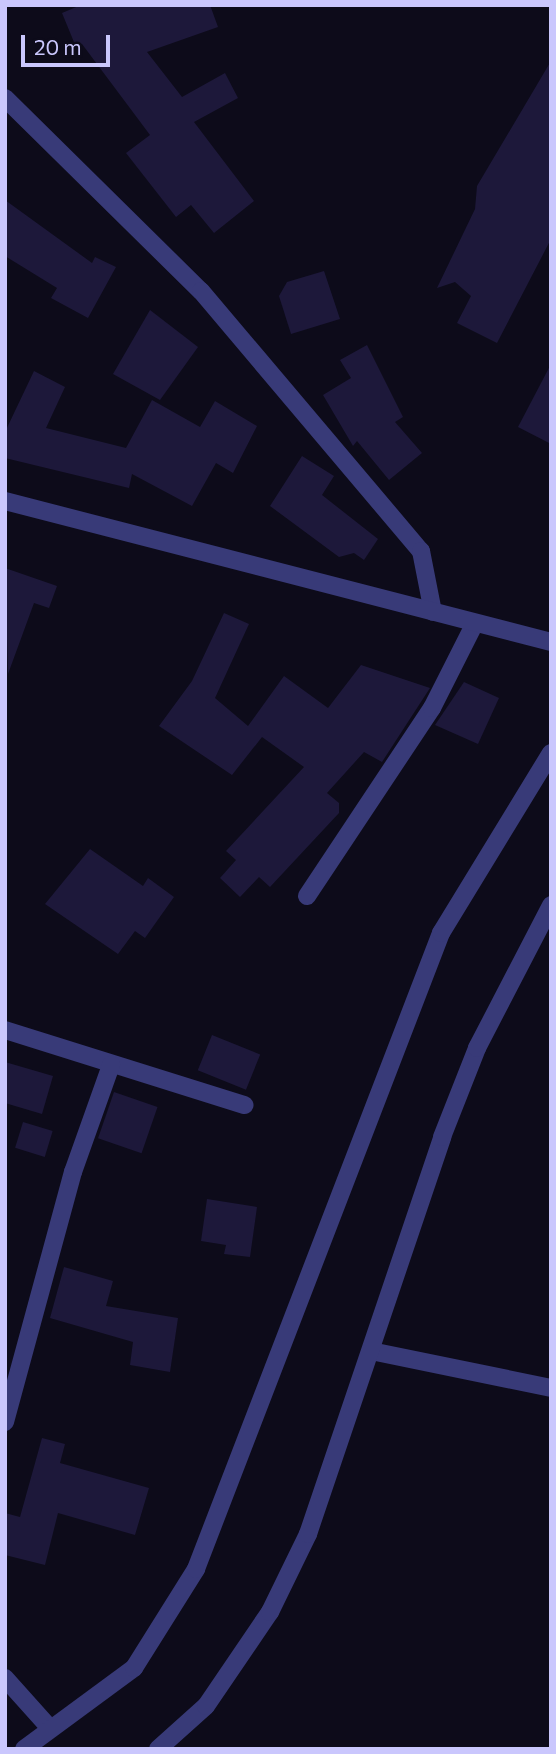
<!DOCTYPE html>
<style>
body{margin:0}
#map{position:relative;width:556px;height:1754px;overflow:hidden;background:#0d0b1a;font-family:Commissioner,sans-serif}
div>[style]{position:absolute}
.building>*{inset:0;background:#1d183a;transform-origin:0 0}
.minor>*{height:18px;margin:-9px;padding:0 9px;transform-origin:9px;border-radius:9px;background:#383a78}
.tertiary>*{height:18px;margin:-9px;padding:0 9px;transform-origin:9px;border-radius:9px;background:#383a78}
span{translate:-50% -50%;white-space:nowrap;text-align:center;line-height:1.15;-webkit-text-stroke:6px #0d0b1a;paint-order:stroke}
.frame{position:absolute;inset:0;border:7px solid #cac7fd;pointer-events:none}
.scale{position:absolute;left:21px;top:35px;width:89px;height:32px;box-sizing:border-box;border:4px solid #cac7fd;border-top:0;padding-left:9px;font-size:21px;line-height:24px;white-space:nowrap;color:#cac7fd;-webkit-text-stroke:5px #0d0b1a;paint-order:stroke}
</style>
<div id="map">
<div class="building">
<div style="clip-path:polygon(81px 5px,210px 5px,218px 27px,147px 52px,182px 97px,225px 73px,238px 98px,194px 122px,254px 201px,214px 233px,191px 205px,176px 217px,126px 153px,150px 135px,82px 44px,76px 47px,62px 13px)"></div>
<div style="clip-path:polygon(551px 61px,551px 239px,497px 343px,457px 323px,471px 296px,455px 282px,437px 288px,475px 209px,477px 186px)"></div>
<div style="clip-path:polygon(5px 200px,92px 263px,95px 257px,116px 267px,88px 318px,51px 298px,57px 288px,5px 256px)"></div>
<div style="clip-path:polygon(324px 271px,340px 319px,291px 334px,279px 296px,287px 282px)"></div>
<div style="clip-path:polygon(150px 310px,198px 347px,160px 400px,113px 374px)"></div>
<div style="clip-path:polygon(367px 345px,403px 417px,395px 422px,422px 453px,389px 480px,357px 441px,353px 446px,323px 395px,351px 378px,340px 360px)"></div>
<div style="clip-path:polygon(551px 364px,551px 444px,518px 427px)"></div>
<div style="clip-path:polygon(34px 371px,65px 387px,46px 428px,126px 448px,152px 400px,200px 427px,215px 401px,257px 426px,233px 473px,216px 463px,192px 506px,132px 474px,129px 488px,5px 458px,5px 432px)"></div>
<div style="clip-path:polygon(302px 456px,334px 476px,322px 495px,378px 539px,364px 560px,354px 553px,339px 557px,270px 506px)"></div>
<div style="clip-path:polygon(5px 568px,57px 586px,49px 608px,34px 603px,8px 674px)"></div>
<div style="clip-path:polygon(224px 613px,249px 624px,215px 698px,248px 726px,284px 676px,328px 708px,361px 665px,430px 688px,382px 762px,364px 752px,327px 793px,339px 803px,339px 813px,270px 887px,259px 877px,240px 897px,220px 878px,236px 860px,226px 851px,304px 767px,262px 737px,232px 775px,159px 726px,192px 681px)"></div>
<div style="clip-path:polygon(464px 682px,499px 698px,478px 744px,435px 725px)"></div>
<div style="clip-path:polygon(90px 849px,143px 886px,148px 878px,174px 897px,145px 938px,135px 931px,118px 954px,45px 904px)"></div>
<div style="left:212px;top:1035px;width:52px;height:38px;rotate:22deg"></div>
<div style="clip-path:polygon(5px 1062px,53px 1076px,42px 1114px,5px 1103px)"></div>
<div style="left:114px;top:1092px;width:46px;height:49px;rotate:19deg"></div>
<div style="left:23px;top:1122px;width:31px;height:27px;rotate:17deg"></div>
<div style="clip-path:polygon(207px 1199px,257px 1207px,250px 1257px,224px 1254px,226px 1245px,201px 1241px)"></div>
<div style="clip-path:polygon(64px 1267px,113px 1281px,106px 1306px,178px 1318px,170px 1372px,130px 1365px,133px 1342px,50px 1318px)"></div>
<div style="clip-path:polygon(42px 1438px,65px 1444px,60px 1463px,149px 1488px,135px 1535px,58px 1513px,45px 1565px,5px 1555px,5px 1513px,20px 1517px)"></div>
</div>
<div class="minor">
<div style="left:307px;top:896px;width:226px;rotate:-56.4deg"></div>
<div style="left:432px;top:708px;width:93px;rotate:-63.2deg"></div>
<div style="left:5px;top:1030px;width:251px;rotate:17.4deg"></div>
<div style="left:371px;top:1351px;width:184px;rotate:11.6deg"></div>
<div style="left:5px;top:1422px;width:259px;rotate:-74.8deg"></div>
<div style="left:73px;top:1172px;width:114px;rotate:-70.4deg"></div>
<div style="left:5px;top:1678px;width:64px;rotate:48.1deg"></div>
</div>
<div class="tertiary">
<div style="left:5px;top:98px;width:275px;rotate:44.6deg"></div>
<div style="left:201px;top:291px;width:341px;rotate:49.8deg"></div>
<div style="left:421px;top:551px;width:62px;rotate:78.9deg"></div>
<div style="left:5px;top:501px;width:564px;rotate:14.48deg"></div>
<div style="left:24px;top:1749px;width:137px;rotate:-36.4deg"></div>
<div style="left:134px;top:1668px;width:117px;rotate:-57.9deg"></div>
<div style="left:196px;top:1569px;width:682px;rotate:-68.93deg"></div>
<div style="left:441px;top:933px;width:211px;rotate:-58.6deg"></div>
<div style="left:158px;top:1749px;width:64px;rotate:-41.9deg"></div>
<div style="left:206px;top:1706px;width:114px;rotate:-55.8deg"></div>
<div style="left:270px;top:1612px;width:87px;rotate:-64deg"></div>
<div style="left:308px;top:1534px;width:419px;rotate:-71.3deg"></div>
<div style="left:442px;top:1137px;width:96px;rotate:-68.5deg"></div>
<div style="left:477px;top:1048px;width:161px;rotate:-62.6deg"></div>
</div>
<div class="frame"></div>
<div class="scale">20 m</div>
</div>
